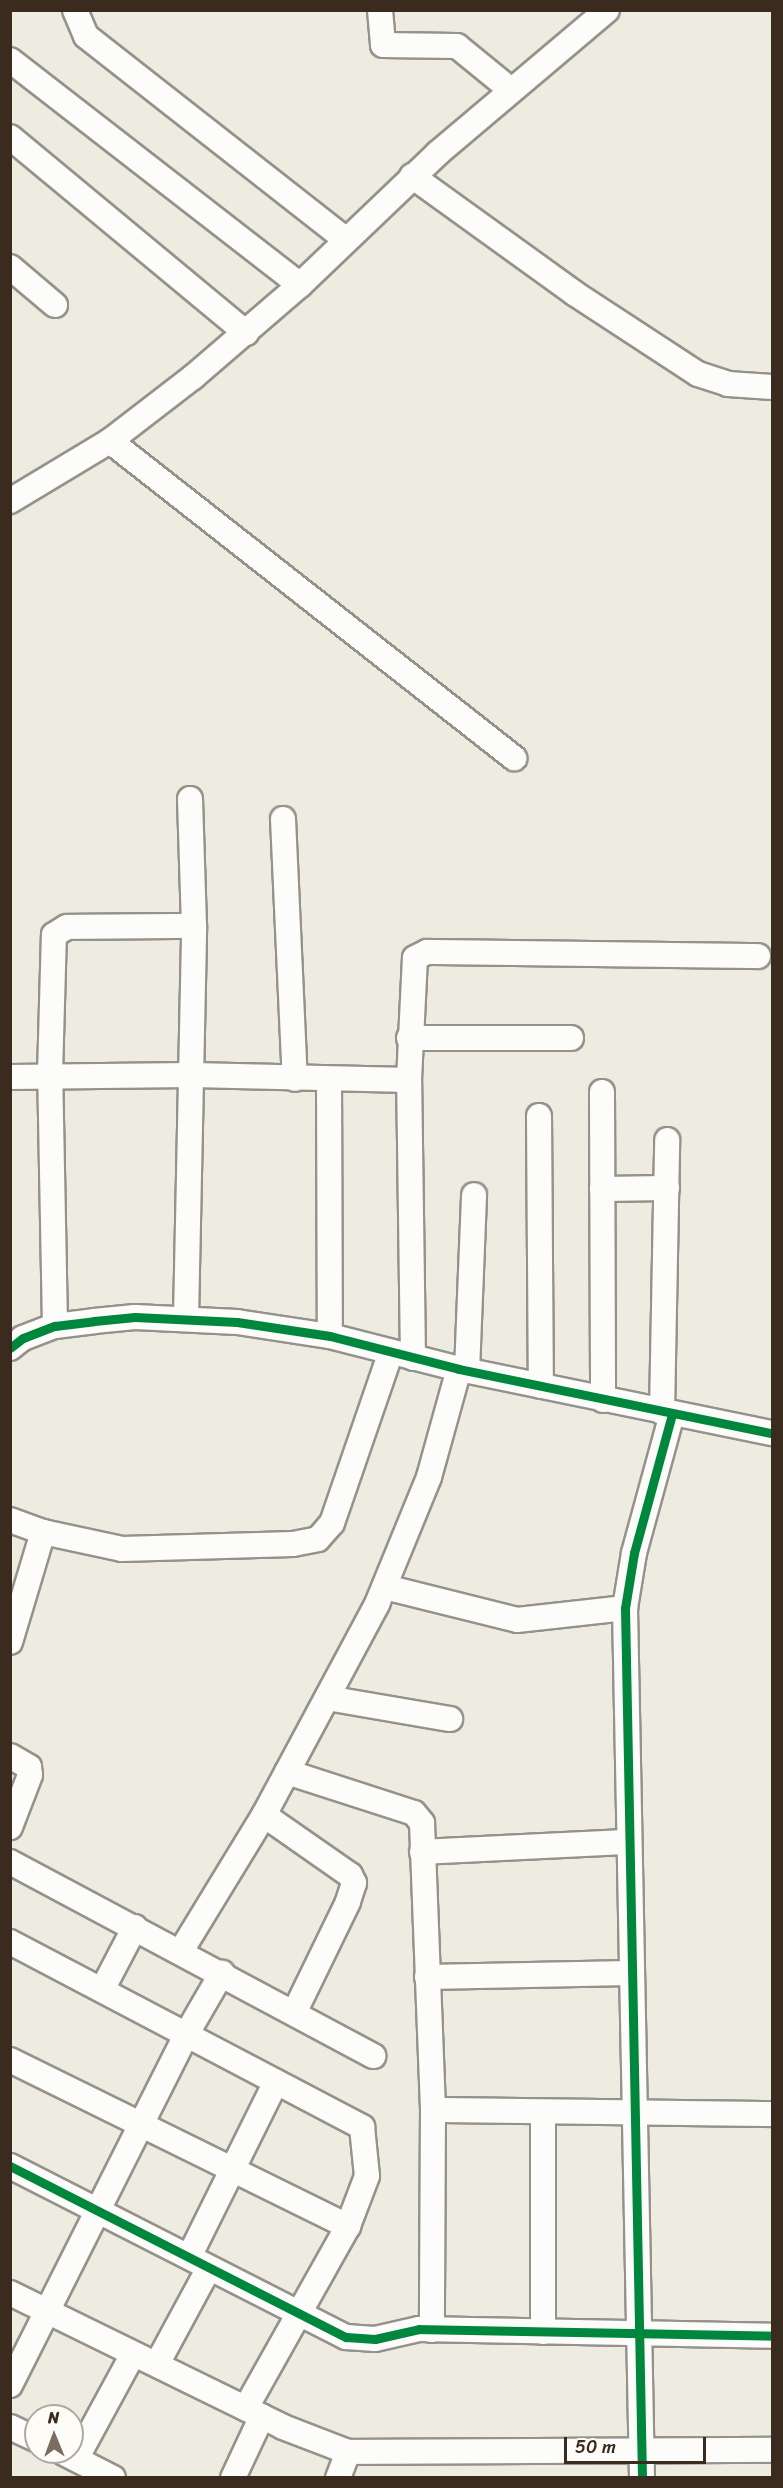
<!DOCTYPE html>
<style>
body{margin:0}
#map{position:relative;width:783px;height:2488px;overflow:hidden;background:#eeece1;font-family:Sriracha,sans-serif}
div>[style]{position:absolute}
.roads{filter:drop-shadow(2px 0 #96928a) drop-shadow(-2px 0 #96928a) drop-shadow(0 2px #96928a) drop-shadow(0 -2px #96928a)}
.minor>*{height:24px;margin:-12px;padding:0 12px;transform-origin:12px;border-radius:12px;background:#fcfcfa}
.cycleway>*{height:9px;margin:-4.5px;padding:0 4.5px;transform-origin:4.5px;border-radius:4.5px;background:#00873e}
span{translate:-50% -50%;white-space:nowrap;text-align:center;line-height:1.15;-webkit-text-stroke:4.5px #fdfcf7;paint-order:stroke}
.frame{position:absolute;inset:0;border:12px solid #3b2a1e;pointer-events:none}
.north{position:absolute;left:24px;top:2404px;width:60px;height:60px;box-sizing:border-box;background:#fdfcf7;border:2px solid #afa8a0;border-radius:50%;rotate:359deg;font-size:16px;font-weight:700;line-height:24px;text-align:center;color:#3b2a1e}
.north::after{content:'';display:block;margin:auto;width:21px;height:27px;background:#7a6e62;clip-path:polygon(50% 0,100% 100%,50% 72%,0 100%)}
.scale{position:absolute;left:564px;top:2437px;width:142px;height:27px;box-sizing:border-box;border:3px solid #3b2a1e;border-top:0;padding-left:8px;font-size:18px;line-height:21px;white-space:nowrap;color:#3b2a1e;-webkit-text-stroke:4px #fdfcf7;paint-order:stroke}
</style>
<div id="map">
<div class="roads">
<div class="minor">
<div style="left:75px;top:10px;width:28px;rotate:67deg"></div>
<div style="left:86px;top:36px;width:329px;rotate:38.1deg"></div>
<div style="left:380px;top:10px;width:35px;rotate:85deg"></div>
<div style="left:383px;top:45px;width:74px;rotate:0.8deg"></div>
<div style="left:457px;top:46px;width:70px;rotate:39.2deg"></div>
<div style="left:10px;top:60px;width:367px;rotate:37.8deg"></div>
<div style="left:10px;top:137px;width:307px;rotate:39.7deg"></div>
<div style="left:412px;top:176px;width:200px;rotate:35.8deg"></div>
<div style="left:574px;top:293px;width:148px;rotate:33.2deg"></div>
<div style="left:698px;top:374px;width:32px;rotate:18deg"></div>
<div style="left:728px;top:384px;width:44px;rotate:3.9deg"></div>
<div style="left:10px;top:267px;width:59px;rotate:40.2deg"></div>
<div style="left:110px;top:441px;width:514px;rotate:38.12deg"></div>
<div style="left:10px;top:501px;width:117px;rotate:-31deg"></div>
<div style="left:110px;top:441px;width:105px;rotate:-37.6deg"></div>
<div style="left:193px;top:377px;width:141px;rotate:-40.7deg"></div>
<div style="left:300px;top:285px;width:191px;rotate:-43.7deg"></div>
<div style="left:438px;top:153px;width:221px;rotate:-40.2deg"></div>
<div style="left:283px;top:819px;width:260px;rotate:87.4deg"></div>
<div style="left:409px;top:1038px;width:162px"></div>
<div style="left:10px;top:1077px;width:182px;rotate:-0.6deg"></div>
<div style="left:192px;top:1075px;width:217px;rotate:1.3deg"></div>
<div style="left:329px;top:1079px;width:257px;rotate:89.8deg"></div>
<div style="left:602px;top:1092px;width:308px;rotate:89.8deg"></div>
<div style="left:539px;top:1116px;width:270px;rotate:89.6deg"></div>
<div style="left:602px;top:1189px;width:65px;rotate:-0.9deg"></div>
<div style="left:186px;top:1318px;width:392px;rotate:-88.8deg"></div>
<div style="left:194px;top:926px;width:127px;rotate:-91.8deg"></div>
<div style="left:55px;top:1326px;width:251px;rotate:-91.1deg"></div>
<div style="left:50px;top:1075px;width:140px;rotate:-88.4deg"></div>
<div style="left:54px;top:935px;width:15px;rotate:-32deg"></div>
<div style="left:67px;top:927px;width:127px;rotate:-0.5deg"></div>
<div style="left:10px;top:1348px;width:16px;rotate:-38deg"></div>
<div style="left:23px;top:1338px;width:34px;rotate:-21deg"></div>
<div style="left:55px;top:1326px;width:39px;rotate:-7deg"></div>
<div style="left:94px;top:1321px;width:41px;rotate:-5.6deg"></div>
<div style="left:135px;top:1317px;width:102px;rotate:2.8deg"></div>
<div style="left:237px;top:1322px;width:94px;rotate:8.6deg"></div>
<div style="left:330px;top:1336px;width:133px;rotate:14.3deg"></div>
<div style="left:459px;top:1369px;width:319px;rotate:11.6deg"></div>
<div style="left:413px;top:1358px;width:278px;rotate:-90.8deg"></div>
<div style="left:409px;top:1080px;width:122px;rotate:-87.2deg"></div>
<div style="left:415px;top:958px;width:13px;rotate:-27deg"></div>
<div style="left:427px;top:952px;width:331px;rotate:0.7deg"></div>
<div style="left:467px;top:1371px;width:176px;rotate:-87.7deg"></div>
<div style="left:662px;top:1412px;width:272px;rotate:-88.9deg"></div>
<div style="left:10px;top:1520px;width:35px;rotate:20deg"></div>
<div style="left:43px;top:1532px;width:81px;rotate:12.1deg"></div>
<div style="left:122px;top:1549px;width:171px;rotate:-1.7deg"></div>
<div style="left:293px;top:1544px;width:25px;rotate:-11deg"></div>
<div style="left:318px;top:1539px;width:21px;rotate:-49deg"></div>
<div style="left:332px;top:1523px;width:181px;rotate:-71deg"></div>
<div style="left:385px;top:1587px;width:136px;rotate:14deg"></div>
<div style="left:517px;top:1620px;width:109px;rotate:-6.3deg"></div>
<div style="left:10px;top:1642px;width:115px;rotate:-73.3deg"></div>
<div style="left:327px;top:1698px;width:125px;rotate:9.7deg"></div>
<div style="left:10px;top:1756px;width:22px;rotate:30deg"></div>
<div style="left:29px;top:1767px;width:8px;rotate:83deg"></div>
<div style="left:30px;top:1775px;width:56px;rotate:111deg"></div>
<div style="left:287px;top:1772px;width:133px;rotate:17.9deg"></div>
<div style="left:414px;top:1813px;width:13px;rotate:51deg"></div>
<div style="left:422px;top:1823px;width:287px;rotate:87.8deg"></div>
<div style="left:433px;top:2110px;width:220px;rotate:90.3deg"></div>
<div style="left:264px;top:1815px;width:105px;rotate:34.9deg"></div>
<div style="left:350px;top:1875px;width:9px;rotate:63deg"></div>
<div style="left:354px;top:1883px;width:20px;rotate:108deg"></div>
<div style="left:348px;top:1902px;width:121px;rotate:115.9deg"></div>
<div style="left:422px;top:1852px;width:207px;rotate:-2.8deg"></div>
<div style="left:10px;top:1862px;width:412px;rotate:28.1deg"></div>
<div style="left:10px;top:1942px;width:398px;rotate:27.7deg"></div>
<div style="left:362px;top:2127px;width:49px;rotate:84.2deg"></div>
<div style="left:367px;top:2176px;width:53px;rotate:110.8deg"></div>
<div style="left:348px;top:2226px;width:209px;rotate:119.3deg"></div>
<div style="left:181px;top:1951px;width:159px;rotate:-58.6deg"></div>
<div style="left:264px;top:1815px;width:239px;rotate:-61.8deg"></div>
<div style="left:377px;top:1604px;width:137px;rotate:-67.7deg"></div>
<div style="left:429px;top:1477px;width:112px;rotate:-74.5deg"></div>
<div style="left:427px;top:1977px;width:204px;rotate:-1.1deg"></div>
<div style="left:102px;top:1990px;width:71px;rotate:-62.4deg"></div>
<div style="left:10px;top:2060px;width:377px;rotate:26.2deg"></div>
<div style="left:433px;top:2110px;width:339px;rotate:0.7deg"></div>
<div style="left:543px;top:2112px;width:220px;rotate:90deg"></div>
<div style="left:10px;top:2166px;width:377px;rotate:27deg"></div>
<div style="left:346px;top:2337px;width:29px;rotate:4deg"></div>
<div style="left:375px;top:2339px;width:45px;rotate:-12.8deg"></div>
<div style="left:419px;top:2329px;width:353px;rotate:1.1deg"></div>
<div style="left:190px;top:2255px;width:193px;rotate:-63.6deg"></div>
<div style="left:10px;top:2293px;width:304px;rotate:26.1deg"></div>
<div style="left:283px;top:2427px;width:70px;rotate:21deg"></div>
<div style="left:348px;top:2452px;width:424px;rotate:-0.3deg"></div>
<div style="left:157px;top:2364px;width:109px;rotate:-61.6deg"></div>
<div style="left:10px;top:2385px;width:392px;rotate:-63.3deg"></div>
<div style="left:186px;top:2035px;width:72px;rotate:-59.9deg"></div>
<div style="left:10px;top:2427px;width:29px;rotate:25deg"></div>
<div style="left:64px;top:2453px;width:55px;rotate:27deg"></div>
<div style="left:76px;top:2459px;width:119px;rotate:-61.5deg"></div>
<div style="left:233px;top:2478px;width:68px;rotate:-64.9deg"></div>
<div style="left:338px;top:2478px;width:28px;rotate:-69deg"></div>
<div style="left:642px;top:2478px;width:870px;rotate:-91.12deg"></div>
<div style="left:625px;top:1608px;width:56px;rotate:-80.7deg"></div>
<div style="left:634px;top:1553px;width:144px;rotate:-74.7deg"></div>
</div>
</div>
<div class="cycleway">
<div style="left:10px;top:1348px;width:16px;rotate:-38deg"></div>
<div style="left:23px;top:1338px;width:34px;rotate:-21deg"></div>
<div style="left:55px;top:1326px;width:39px;rotate:-7deg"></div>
<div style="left:94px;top:1321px;width:41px;rotate:-5.6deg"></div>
<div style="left:135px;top:1317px;width:102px;rotate:2.8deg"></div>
<div style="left:237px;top:1322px;width:94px;rotate:8.6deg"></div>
<div style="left:330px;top:1336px;width:133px;rotate:14.3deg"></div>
<div style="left:459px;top:1369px;width:319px;rotate:11.6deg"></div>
<div style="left:10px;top:2166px;width:377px;rotate:27deg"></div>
<div style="left:346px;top:2337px;width:29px;rotate:4deg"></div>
<div style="left:375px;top:2339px;width:45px;rotate:-12.8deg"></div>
<div style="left:419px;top:2329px;width:353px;rotate:1.1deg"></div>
<div style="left:642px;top:2478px;width:870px;rotate:-91.12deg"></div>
<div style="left:625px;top:1608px;width:56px;rotate:-80.7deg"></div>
<div style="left:634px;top:1553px;width:144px;rotate:-74.7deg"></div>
</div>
<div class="frame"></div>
<div class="north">N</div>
<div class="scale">50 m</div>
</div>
